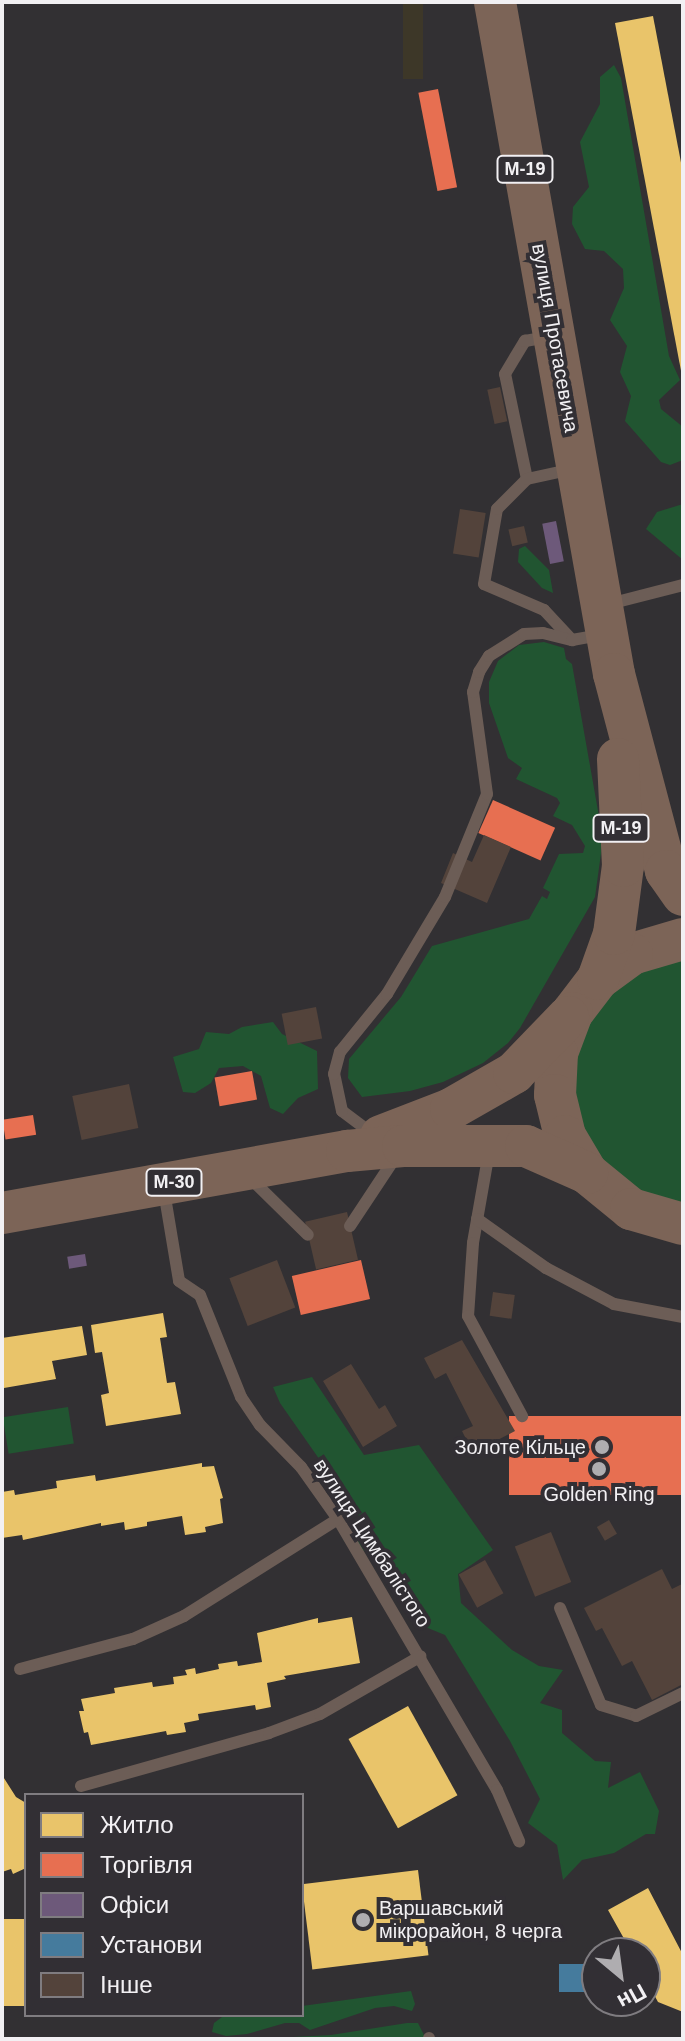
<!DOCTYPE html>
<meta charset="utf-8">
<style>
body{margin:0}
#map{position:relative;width:685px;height:2041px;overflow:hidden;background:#323033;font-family:Helvetica,sans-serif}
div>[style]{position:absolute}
.commercial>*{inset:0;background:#3d3728;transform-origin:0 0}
.green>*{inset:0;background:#215531;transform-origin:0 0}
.homes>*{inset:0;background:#e9c46a;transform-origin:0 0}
.shops>*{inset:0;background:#e76f51;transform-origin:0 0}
.offices>*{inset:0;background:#6d597a;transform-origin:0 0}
.public>*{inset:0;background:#457b9d;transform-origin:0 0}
.building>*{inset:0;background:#53433b;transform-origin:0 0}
.service>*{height:12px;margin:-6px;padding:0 6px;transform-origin:6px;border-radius:6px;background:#6c5d56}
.trunk>*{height:42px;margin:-21px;padding:0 21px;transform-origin:21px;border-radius:21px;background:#7c6457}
.dots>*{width:22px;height:22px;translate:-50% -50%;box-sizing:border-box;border:4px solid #322f34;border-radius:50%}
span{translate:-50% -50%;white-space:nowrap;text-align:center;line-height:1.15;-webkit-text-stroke:8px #322f34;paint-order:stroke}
.shield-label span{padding:2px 6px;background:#322f34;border:2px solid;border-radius:6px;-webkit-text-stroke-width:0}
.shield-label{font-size:18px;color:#f2f0f3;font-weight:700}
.street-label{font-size:20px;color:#f2f0f3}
.poi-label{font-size:20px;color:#f2f0f3}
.right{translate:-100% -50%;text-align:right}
.left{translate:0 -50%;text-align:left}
.frame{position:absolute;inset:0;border:4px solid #f2f0f3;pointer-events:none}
.legend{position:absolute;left:24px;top:1793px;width:280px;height:224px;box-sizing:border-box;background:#322f34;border:2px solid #7f7c80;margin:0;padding:10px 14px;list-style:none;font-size:24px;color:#f2f0f3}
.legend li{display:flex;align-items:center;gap:16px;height:40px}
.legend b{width:40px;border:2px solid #7f7c80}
.north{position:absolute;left:581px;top:1937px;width:80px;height:80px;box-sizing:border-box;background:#322f34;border:2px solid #7f7c80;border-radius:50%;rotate:151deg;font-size:22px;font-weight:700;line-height:32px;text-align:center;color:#f2f0f3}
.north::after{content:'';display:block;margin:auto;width:28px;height:36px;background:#afadb0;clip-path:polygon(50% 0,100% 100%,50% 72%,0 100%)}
</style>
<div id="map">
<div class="commercial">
<div style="left:403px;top:2px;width:20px;height:77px"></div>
</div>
<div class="green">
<div style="clip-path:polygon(614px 65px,621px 78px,669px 356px,680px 380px,659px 400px,661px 409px,683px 427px,683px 460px,670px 465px,661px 462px,625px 421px,631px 396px,620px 372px,627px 346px,610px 320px,624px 288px,623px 269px,604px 251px,585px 249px,572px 224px,573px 207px,589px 187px,580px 142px,600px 104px,600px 77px)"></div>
<div style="clip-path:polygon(683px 504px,683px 560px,646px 529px,657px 512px)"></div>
<div style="clip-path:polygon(525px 546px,549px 570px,553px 593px,542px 588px,518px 562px,519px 549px)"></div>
<div style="clip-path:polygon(544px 642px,564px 648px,566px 659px,572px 664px,603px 839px,595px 897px,520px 1028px,508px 1043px,483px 1063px,443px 1082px,410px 1091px,362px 1097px,348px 1078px,349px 1059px,401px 997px,432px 946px,529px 919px,542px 896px,547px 899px,550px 892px,543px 888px,559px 854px,583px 853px,585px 846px,572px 825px,553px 816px,560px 803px,557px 798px,516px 779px,522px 768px,508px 758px,489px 703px,489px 682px,498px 661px,519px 645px)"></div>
<div style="clip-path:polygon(683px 955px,683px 1205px,650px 1197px,614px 1176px,588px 1144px,573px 1105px,571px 1063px,584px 1024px,608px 990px,642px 966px)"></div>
<div style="clip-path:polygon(273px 1022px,282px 1034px,317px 1051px,318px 1089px,298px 1098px,283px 1114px,270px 1108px,261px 1076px,243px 1066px,219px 1068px,211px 1083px,195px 1093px,183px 1092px,173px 1057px,199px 1049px,206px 1032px,229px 1034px,242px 1027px)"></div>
<div style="clip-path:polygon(312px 1377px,364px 1455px,419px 1445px,493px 1550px,458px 1574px,461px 1603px,512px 1650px,539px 1666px,563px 1670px,540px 1703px,562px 1710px,562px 1733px,595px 1761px,611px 1762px,608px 1788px,640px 1772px,659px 1811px,655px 1834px,646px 1834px,614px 1853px,582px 1860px,563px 1880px,557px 1845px,528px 1823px,540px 1799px,510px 1741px,445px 1635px,418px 1624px,391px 1589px,393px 1565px,343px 1540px,366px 1526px,280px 1403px,273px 1387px)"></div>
<div style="left:68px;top:1407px;width:37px;height:66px;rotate:81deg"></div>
<div style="clip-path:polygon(411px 1991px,415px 2004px,412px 2011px,394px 2006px,375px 2008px,310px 2030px,299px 2023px,285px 2023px,247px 2034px,226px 2036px,212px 2032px,214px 2023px,222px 2017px,302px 2015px,302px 2006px)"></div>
<div style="clip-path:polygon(407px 2023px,418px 2023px,426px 2039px,252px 2039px,331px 2035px)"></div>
</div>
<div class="homes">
<div style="clip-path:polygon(653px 16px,683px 173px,682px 376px,615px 23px)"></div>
<div style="clip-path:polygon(163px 1313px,167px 1337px,160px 1338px,167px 1383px,175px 1382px,181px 1414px,106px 1426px,101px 1395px,109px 1393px,102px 1352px,95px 1353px,91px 1325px)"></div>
<div style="clip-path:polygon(82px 1326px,87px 1355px,52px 1361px,56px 1379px,4px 1388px,2px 1338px)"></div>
<div style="clip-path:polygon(202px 1463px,202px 1467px,214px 1466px,223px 1498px,220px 1499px,223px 1523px,205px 1527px,206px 1532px,185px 1535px,182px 1516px,147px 1522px,147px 1526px,125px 1530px,124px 1522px,101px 1526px,101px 1523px,23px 1540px,22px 1535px,2px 1538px,2px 1492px,14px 1490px,15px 1495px,57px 1488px,56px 1481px,95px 1475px,96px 1481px)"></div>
<div style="clip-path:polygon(352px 1617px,360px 1663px,284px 1676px,286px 1679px,267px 1683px,271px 1707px,256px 1710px,255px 1705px,198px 1714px,199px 1720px,184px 1723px,186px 1732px,167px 1735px,166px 1731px,91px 1745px,88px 1732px,84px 1733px,79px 1711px,84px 1711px,81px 1699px,115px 1693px,114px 1688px,152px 1682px,153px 1687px,174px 1684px,173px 1677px,187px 1675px,185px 1670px,195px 1668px,196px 1674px,219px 1669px,218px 1664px,237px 1661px,238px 1666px,262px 1662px,257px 1633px,318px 1618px,318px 1623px)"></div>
<div style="left:408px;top:1706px;width:102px;height:68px;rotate:61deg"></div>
<div style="clip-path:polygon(2px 1775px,16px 1797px,26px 1803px,26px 1868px,13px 1874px,11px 1869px,2px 1872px)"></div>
<div style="left:418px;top:1870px;width:86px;height:117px;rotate:83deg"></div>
<div style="clip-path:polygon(648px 1888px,683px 1955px,683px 2012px,658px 2002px,645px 1978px,645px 1953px,632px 1953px,608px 1910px)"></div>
<div style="left:26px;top:1919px;width:87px;height:24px;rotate:90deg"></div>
</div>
<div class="shops">
<div style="left:438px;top:89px;width:100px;height:20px;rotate:79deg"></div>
<div style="left:493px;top:800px;width:68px;height:36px;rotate:24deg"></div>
<div style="left:252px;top:1071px;width:29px;height:38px;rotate:80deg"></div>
<div style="left:33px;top:1115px;width:20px;height:31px;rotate:81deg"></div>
<div style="left:361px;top:1260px;width:40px;height:71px;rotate:77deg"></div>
<div style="left:683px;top:1416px;width:79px;height:174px;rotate:90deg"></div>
</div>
<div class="offices">
<div style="left:556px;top:521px;width:41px;height:14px;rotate:79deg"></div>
<div style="left:85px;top:1254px;width:12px;height:18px;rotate:81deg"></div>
</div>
<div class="public">
<div style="left:597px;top:1964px;width:28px;height:38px;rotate:90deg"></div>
</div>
<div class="building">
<div style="left:500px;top:387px;width:35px;height:13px;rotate:78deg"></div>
<div style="left:460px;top:509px;width:26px;height:45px;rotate:9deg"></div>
<div style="left:524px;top:526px;width:17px;height:16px;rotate:77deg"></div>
<div style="clip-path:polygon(484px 835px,511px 847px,487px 903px,441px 883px,453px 853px,472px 862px)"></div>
<div style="left:316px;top:1007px;width:32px;height:35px;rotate:79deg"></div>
<div style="left:129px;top:1084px;width:45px;height:58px;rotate:78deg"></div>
<div style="left:347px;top:1212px;width:49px;height:43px;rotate:77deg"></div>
<div style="left:277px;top:1260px;width:51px;height:51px;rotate:69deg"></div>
<div style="left:493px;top:1292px;width:22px;height:24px;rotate:8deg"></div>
<div style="clip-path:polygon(462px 1340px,515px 1431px,473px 1453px,462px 1431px,473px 1426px,446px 1373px,435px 1379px,424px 1358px)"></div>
<div style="clip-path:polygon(351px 1364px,379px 1409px,385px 1405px,397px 1426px,363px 1447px,323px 1381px)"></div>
<div style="left:609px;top:1520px;width:16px;height:14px;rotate:60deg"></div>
<div style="left:551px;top:1532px;width:54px;height:39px;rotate:68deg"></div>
<div style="left:485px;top:1560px;width:38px;height:30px;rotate:61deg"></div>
<div style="clip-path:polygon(662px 1569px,672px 1589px,682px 1584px,683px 1586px,683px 1684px,652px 1700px,632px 1661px,622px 1666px,602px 1628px,596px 1631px,584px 1608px)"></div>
</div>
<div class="service">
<div style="left:527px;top:479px;width:107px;rotate:-101.8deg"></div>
<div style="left:505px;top:374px;width:39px;rotate:-59deg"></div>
<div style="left:525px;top:341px;width:23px;rotate:-10deg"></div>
<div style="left:609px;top:604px;width:76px;rotate:-14.4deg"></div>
<div style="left:572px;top:640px;width:41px;rotate:-133deg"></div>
<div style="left:544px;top:610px;width:65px;rotate:-156.6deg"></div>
<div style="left:484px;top:584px;width:76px;rotate:-80.2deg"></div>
<div style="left:497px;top:509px;width:42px;rotate:-45deg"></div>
<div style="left:527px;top:479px;width:47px;rotate:-12.3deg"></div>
<div style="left:374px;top:1135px;width:40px;rotate:-143deg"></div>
<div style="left:342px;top:1111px;width:38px;rotate:-102deg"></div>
<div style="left:334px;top:1074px;width:23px;rotate:-75deg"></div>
<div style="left:340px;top:1052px;width:75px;rotate:-51deg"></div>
<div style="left:387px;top:994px;width:113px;rotate:-59.1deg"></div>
<div style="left:445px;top:897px;width:111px;rotate:-67.8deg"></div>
<div style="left:487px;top:794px;width:103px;rotate:-97.8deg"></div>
<div style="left:473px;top:692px;width:21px;rotate:-73deg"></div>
<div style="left:479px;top:672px;width:19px;rotate:-58deg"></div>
<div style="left:489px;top:656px;width:41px;rotate:-32.2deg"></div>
<div style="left:524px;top:634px;width:19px;rotate:-3deg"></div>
<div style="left:543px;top:633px;width:30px;rotate:14deg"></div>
<div style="left:572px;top:640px;width:28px;rotate:-10deg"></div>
<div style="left:489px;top:1152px;width:92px;rotate:100deg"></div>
<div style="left:473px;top:1243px;width:73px;rotate:93.9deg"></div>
<div style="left:468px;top:1316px;width:114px;rotate:61.6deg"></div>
<div style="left:250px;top:1178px;width:81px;rotate:44.5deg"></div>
<div style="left:164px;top:1191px;width:91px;rotate:80.5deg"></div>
<div style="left:179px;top:1281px;width:25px;rotate:34deg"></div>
<div style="left:200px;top:1295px;width:110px;rotate:68.1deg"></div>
<div style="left:241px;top:1397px;width:34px;rotate:56deg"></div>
<div style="left:260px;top:1425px;width:59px;rotate:45.7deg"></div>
<div style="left:301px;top:1467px;width:64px;rotate:54.6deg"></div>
<div style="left:338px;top:1519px;width:314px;rotate:59.6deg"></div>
<div style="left:497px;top:1790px;width:56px;rotate:66.7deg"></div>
<div style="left:477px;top:1219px;width:85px;rotate:35.4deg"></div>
<div style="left:546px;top:1268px;width:77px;rotate:27.9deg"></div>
<div style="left:614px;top:1304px;width:70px;rotate:10.7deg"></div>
<div style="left:350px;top:1226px;width:85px;rotate:-56.5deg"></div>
<div style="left:560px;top:1608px;width:105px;rotate:67.1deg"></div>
<div style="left:601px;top:1705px;width:37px;rotate:17deg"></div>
<div style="left:636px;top:1716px;width:52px;rotate:-26.1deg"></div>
<div style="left:20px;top:1669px;width:117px;rotate:-14.9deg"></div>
<div style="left:133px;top:1639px;width:56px;rotate:-24.3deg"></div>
<div style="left:184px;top:1616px;width:182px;rotate:-32.2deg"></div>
<div style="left:81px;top:1786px;width:195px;rotate:-15.7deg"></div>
<div style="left:269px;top:1733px;width:54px;rotate:-20.4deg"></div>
<div style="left:320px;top:1714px;width:116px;rotate:-29.9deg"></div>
<div style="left:429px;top:2038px;width:1px;rotate:90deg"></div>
</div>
<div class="trunk">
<div style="left:495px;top:2px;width:682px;rotate:79.96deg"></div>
<div style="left:614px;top:674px;width:204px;rotate:75.2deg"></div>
<div style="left:666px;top:871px;width:29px;rotate:55deg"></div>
<div style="left:683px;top:939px;width:53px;rotate:163.6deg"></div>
<div style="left:632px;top:954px;width:42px;rotate:143.7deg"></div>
<div style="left:598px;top:979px;width:43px;rotate:127.4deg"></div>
<div style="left:572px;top:1013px;width:43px;rotate:110.6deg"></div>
<div style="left:557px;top:1053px;width:42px;rotate:92.7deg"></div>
<div style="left:555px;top:1095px;width:42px;rotate:76.3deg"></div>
<div style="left:565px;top:1136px;width:43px;rotate:59.3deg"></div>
<div style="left:587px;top:1173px;width:57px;rotate:39.3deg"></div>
<div style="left:631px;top:1209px;width:54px;rotate:16.1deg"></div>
<div style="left:598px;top:979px;width:48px;rotate:-70.4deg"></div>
<div style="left:614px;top:934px;width:69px;rotate:-82.5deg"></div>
<div style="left:623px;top:866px;width:107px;rotate:-92.7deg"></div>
<div style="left:381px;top:1136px;width:75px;rotate:-21.1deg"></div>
<div style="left:451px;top:1109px;width:73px;rotate:-29.7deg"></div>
<div style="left:514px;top:1073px;width:78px;rotate:-46deg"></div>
<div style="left:2px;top:1213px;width:351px;rotate:-10.2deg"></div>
<div style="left:347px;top:1151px;width:56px;rotate:-5.1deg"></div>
<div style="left:403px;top:1146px;width:123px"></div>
<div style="left:526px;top:1146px;width:67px;rotate:23.9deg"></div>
</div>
<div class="dots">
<div style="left:602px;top:1447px;background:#afadb0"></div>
<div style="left:599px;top:1469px;background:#afadb0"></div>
<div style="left:363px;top:1920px;background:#afadb0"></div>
</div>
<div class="shield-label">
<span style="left:525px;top:169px">М-19</span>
<span style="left:621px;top:828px">М-19</span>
<span style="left:174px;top:1182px">М-30</span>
</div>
<div class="street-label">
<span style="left:555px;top:338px;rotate:80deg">вулиця Протасевича</span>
<span style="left:372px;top:1543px;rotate:57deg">вулиця Цимбалістого</span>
</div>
<div class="poi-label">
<span class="right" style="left:586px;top:1447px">Золоте Кільце</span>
<span style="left:599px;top:1494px">Golden Ring</span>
<span class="left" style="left:379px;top:1920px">Варшавський<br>мікрорайон, 8 черга</span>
</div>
<div class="frame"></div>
<ul class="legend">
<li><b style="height:22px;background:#e9c46a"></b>Житло</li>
<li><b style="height:22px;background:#e76f51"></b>Торгівля</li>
<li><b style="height:22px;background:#6d597a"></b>Офіси</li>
<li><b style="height:22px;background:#457b9d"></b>Установи</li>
<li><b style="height:22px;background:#53433b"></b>Інше</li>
</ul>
<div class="north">Пн</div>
</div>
